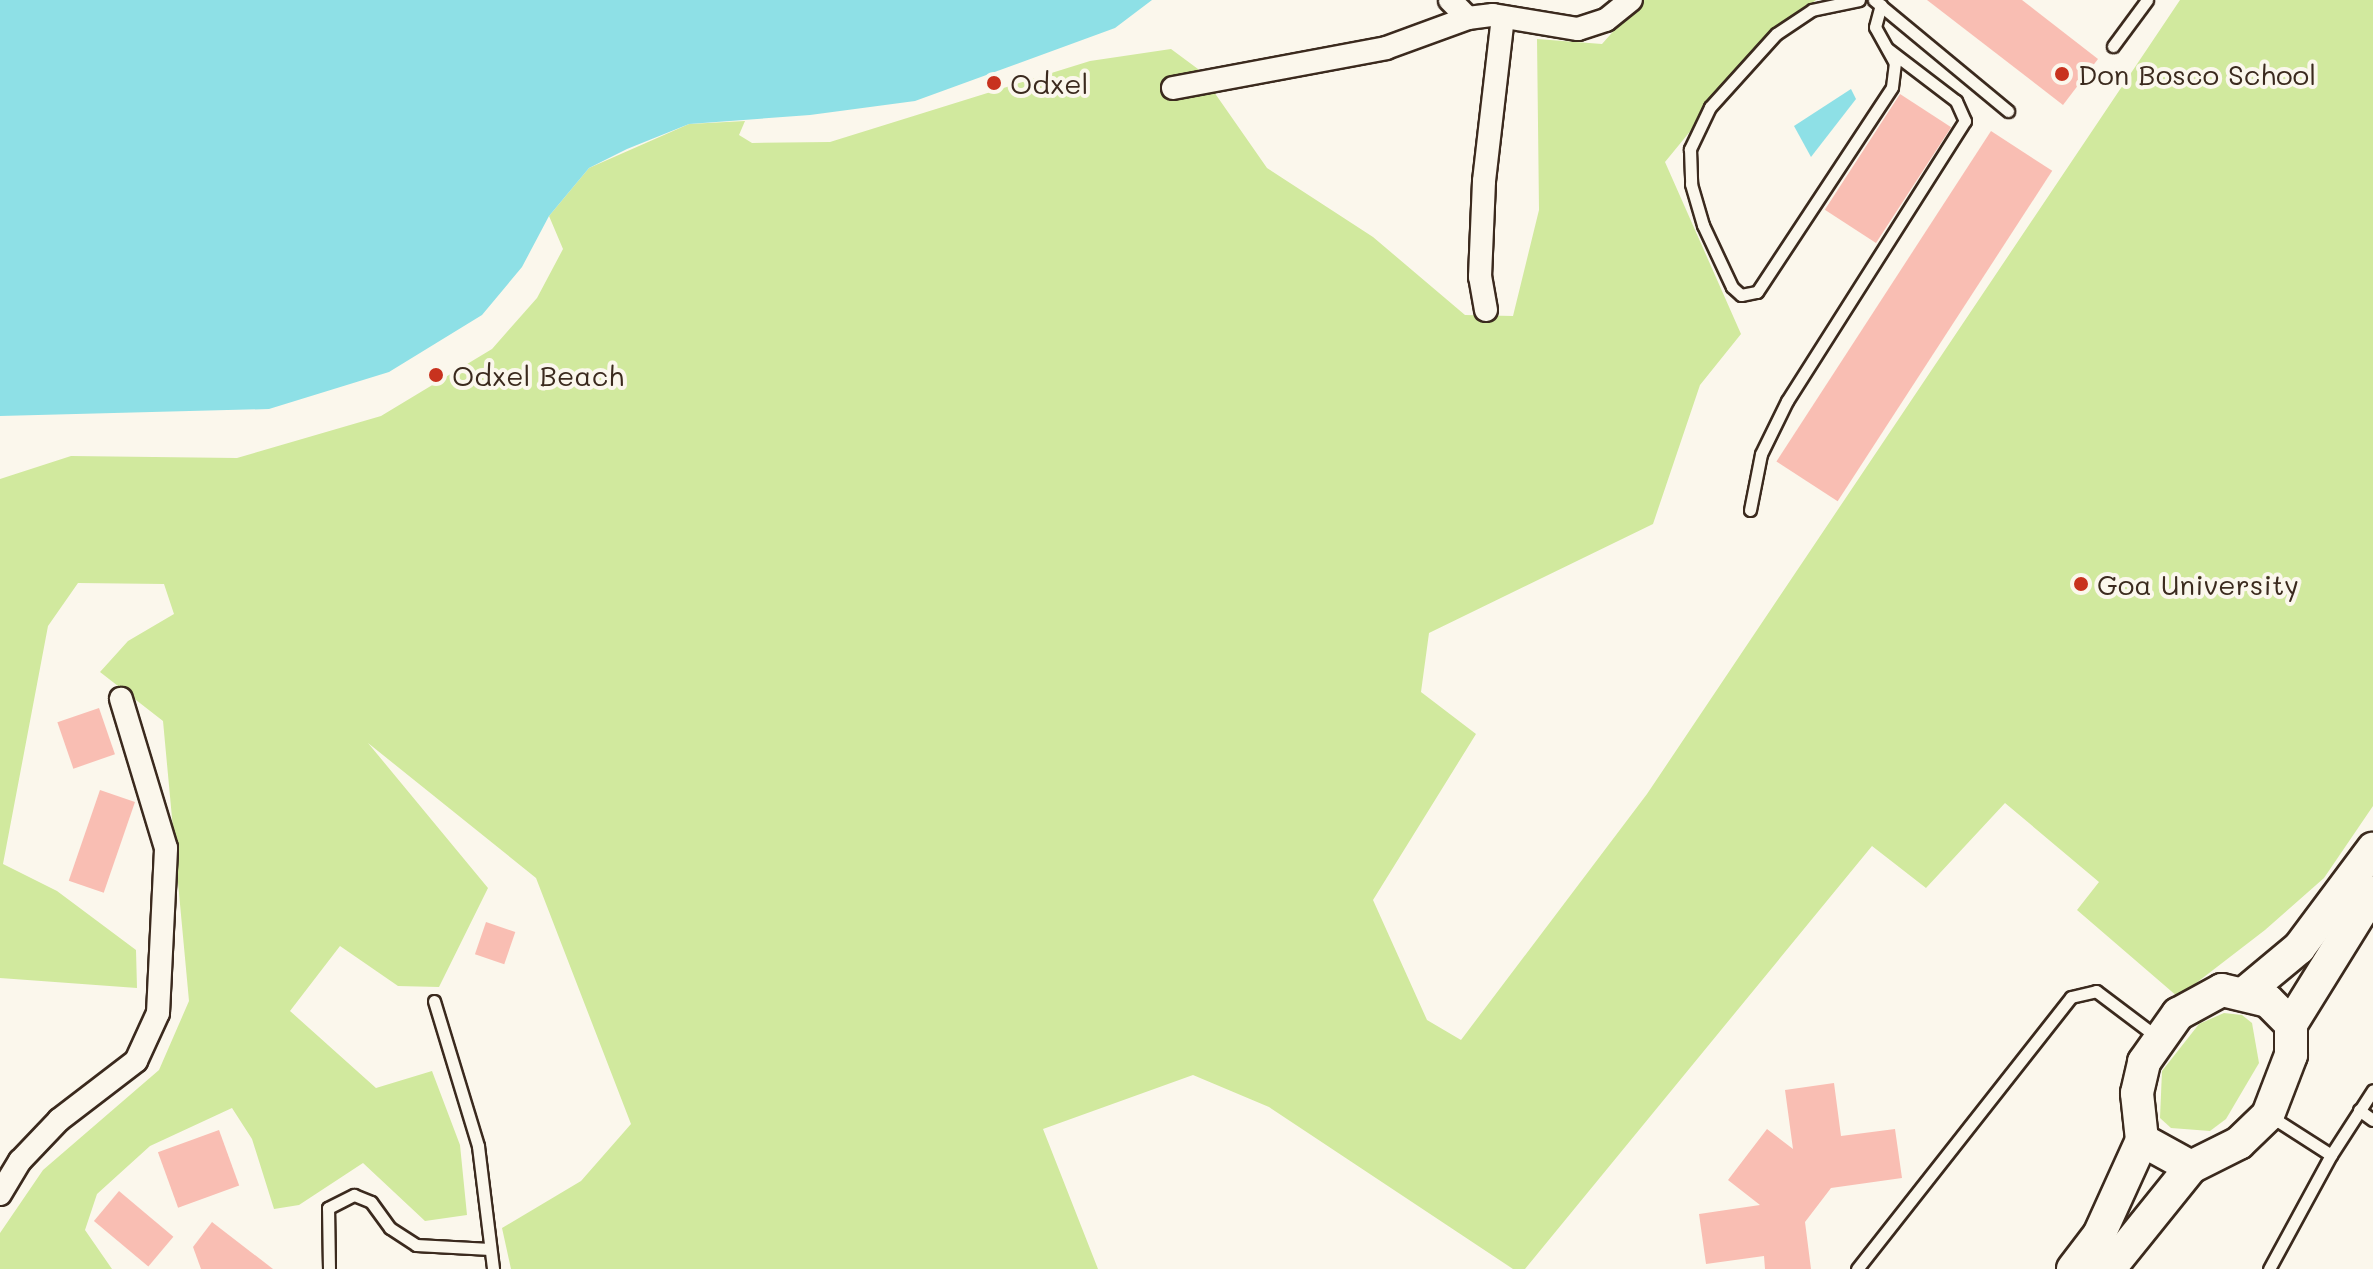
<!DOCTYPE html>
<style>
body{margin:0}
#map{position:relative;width:2373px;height:1269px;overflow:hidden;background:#fbf7ec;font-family:Mali,sans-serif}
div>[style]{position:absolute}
.green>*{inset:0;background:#d1e99e}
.water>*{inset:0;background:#8ee0e6}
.building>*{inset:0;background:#f9beb3;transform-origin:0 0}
.roads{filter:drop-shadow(2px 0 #3b2a1e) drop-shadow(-2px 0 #3b2a1e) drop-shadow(0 2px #3b2a1e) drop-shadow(0 -2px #3b2a1e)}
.service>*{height:11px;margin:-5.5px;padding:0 5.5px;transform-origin:5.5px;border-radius:5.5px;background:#fbf7ec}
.minor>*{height:22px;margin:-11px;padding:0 11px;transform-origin:11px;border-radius:11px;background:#fbf7ec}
.secondary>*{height:32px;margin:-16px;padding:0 16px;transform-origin:16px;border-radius:16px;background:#fbf7ec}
.dots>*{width:22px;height:22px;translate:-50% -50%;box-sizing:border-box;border:4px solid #fbf7ec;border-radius:50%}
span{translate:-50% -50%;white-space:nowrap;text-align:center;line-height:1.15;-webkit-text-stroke:8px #fbf7ec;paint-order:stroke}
.poi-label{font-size:28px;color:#3b2a1e}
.left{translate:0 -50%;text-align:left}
</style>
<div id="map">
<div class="green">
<div style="clip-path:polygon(1641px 0,1816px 0,1765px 40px,1665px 162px,1741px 334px,1700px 385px,1653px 524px,1429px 633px,1421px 692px,1476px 734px,1373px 900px,1427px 1020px,1461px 1040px,1647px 794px,2180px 0,2373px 0,2373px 806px,2324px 878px,2265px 930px,2178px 997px,2077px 910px,2099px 882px,2005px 803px,1926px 888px,1872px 846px,1525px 1269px,1513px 1269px,1269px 1107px,1193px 1075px,1043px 1129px,1098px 1269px,511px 1269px,502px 1228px,581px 1181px,631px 1124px,536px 878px,368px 743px,488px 888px,439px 987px,398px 986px,340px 946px,290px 1011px,376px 1088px,432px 1071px,460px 1145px,467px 1215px,425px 1221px,363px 1163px,299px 1205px,274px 1209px,252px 1139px,232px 1108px,150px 1146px,97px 1194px,85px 1230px,112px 1269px,0 1269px,0 1233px,43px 1170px,159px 1070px,189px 1001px,163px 721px,100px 672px,128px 641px,174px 614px,164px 584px,78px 583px,48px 626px,3px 864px,57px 891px,136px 950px,137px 988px,0 978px,0 479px,71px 456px,237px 458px,381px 416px,492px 349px,537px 298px,563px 249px,549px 216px,589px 168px,689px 124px,745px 121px,739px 135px,752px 143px,830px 142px,1090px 61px,1171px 49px,1198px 69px,1267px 168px,1373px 237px,1465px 315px,1513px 316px,1539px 210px,1537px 39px,1602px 44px)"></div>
<div style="clip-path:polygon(2224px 1013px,2242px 1015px,2252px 1023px,2259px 1063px,2226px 1119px,2210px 1131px,2171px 1128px,2160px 1118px,2162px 1071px,2199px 1024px)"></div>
</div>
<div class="water">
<div style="clip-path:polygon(0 0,1152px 0,1115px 28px,915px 101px,810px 115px,689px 124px,627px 149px,589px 168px,549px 216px,522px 267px,482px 315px,389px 372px,269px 409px,0 416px)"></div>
<div style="clip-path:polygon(1851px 89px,1856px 99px,1811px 157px,1794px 126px)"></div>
</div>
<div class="building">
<div style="clip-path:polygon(1927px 0,2022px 0,2098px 59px,2063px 105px)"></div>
<div style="left:1900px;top:94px;width:61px;height:138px;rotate:33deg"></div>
<div style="left:1991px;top:131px;width:73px;height:394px;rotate:33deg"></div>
<div style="left:99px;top:708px;width:49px;height:44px;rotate:71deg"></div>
<div style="left:100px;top:790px;width:37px;height:96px;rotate:19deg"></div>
<div style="left:486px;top:922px;width:31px;height:34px;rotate:19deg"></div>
<div style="clip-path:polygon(1834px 1083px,1841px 1136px,1895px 1129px,1902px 1178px,1831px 1188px,1805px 1222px,1811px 1269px,1765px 1269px,1764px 1256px,1706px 1264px,1699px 1214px,1760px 1205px,1728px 1180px,1767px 1129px,1793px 1149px,1785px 1090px)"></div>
<div style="left:219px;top:1130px;width:59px;height:65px;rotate:70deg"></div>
<div style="left:119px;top:1191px;width:71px;height:39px;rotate:40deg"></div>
<div style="clip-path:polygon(212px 1222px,273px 1269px,201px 1269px,193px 1247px)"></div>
</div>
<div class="roads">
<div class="service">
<div style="left:1859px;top:0;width:48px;rotate:168deg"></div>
<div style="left:1812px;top:10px;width:43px;rotate:146.3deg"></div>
<div style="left:1776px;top:34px;width:98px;rotate:132.1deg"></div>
<div style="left:1710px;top:107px;width:47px;rotate:115.5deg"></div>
<div style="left:1690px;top:149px;width:35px;rotate:88deg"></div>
<div style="left:1691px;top:184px;width:43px;rotate:73.7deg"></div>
<div style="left:1703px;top:225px;width:68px;rotate:64.9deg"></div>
<div style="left:1732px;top:287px;width:12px;rotate:42deg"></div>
<div style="left:1741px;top:295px;width:16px;rotate:-11deg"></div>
<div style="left:1757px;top:292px;width:245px;rotate:-56.6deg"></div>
<div style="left:1892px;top:87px;width:24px;rotate:-83deg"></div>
<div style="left:1895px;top:63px;width:41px;rotate:-119.1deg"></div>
<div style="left:1875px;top:27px;width:23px;rotate:-75deg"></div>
<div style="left:1874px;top:0;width:174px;rotate:39.6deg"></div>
<div style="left:2113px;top:46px;width:57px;rotate:-53.5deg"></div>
<div style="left:1750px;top:510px;width:57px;rotate:-78.9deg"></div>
<div style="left:1761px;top:454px;width:59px;rotate:-63.9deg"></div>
<div style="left:1787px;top:401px;width:332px;rotate:-57.6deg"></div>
<div style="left:1965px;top:121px;width:22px;rotate:-114deg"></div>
<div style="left:1956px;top:101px;width:86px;rotate:-142.6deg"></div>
<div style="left:434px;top:1001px;width:152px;rotate:73.1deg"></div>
<div style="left:478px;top:1146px;width:124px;rotate:83deg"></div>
<div style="left:2359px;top:1110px;width:17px;rotate:36deg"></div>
<div style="left:2331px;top:1155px;width:77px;rotate:-57.1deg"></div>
<div style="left:329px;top:1269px;width:61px;rotate:-90.9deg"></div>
<div style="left:328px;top:1208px;width:29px;rotate:-27deg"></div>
<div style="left:354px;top:1195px;width:18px;rotate:22deg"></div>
<div style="left:371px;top:1202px;width:32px;rotate:54deg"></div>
<div style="left:390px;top:1228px;width:31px;rotate:33deg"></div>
<div style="left:416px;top:1245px;width:74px;rotate:3.1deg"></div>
<div style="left:1857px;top:1269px;width:346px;rotate:-51.8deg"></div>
<div style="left:2071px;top:997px;width:26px;rotate:-13deg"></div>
<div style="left:2096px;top:991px;width:76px;rotate:37deg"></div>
<div style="left:2269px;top:1269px;width:130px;rotate:-61.5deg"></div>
<div style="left:2331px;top:1155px;width:72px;rotate:-147.4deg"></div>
</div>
<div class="minor">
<div style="left:1450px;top:0;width:25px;rotate:45deg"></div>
<div style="left:1173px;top:88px;width:217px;rotate:-10.6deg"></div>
<div style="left:1386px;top:48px;width:87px;rotate:-20.1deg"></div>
<div style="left:1468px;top:18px;width:25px;rotate:-7deg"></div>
<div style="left:1493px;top:15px;width:86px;rotate:9.4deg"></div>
<div style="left:1578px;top:29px;width:29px;rotate:-18deg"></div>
<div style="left:1606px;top:20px;width:32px;rotate:-39deg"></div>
<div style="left:1486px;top:310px;width:34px;rotate:-100deg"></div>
<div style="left:1480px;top:277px;width:96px;rotate:-87.6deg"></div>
<div style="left:1484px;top:181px;width:165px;rotate:-83.4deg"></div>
<div style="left:0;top:1194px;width:39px;rotate:-59deg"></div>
<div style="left:20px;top:1161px;width:57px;rotate:-46.4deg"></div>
<div style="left:59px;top:1120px;width:97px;rotate:-37.5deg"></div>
<div style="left:136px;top:1061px;width:53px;rotate:-65.4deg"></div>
<div style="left:158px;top:1013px;width:165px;rotate:-87.2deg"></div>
<div style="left:166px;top:848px;width:156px;rotate:-106.8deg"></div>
</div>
<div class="secondary">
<div style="left:2222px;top:990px;width:47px;rotate:13.4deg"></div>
<div style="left:2268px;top:1001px;width:33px;rotate:45deg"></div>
<div style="left:2291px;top:1024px;width:31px;rotate:90deg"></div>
<div style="left:2291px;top:1055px;width:64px;rotate:111deg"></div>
<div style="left:2268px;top:1115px;width:40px;rotate:136deg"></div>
<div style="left:2239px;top:1143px;width:54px;rotate:153.4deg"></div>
<div style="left:2191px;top:1167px;width:56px;rotate:-151.1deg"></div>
<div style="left:2142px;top:1140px;width:47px;rotate:-96.1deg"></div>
<div style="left:2137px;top:1093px;width:32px;rotate:-77deg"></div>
<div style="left:2144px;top:1062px;width:59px;rotate:-54.7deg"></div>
<div style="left:2178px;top:1014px;width:50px;rotate:-28.6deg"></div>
<div style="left:2246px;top:992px;width:69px;rotate:-39.7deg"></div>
<div style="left:2299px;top:948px;width:124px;rotate:-53.2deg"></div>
<div style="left:2291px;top:1024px;width:155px;rotate:-58.2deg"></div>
<div style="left:2073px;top:1269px;width:43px;rotate:-52.6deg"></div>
<div style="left:2099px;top:1235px;width:104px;rotate:-65.6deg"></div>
<div style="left:2109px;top:1269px;width:131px;rotate:-51.2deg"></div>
</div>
</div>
<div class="dots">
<div style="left:2062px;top:74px;background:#c8321e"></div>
<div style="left:994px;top:83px;background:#c8321e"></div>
<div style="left:436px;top:375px;background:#c8321e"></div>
<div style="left:2081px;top:584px;background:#c8321e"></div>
</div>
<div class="poi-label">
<span class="left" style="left:2078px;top:74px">Don Bosco School</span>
<span class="left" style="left:1010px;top:83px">Odxel</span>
<span class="left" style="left:452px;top:375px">Odxel Beach</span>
<span class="left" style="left:2097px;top:584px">Goa University</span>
</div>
</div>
